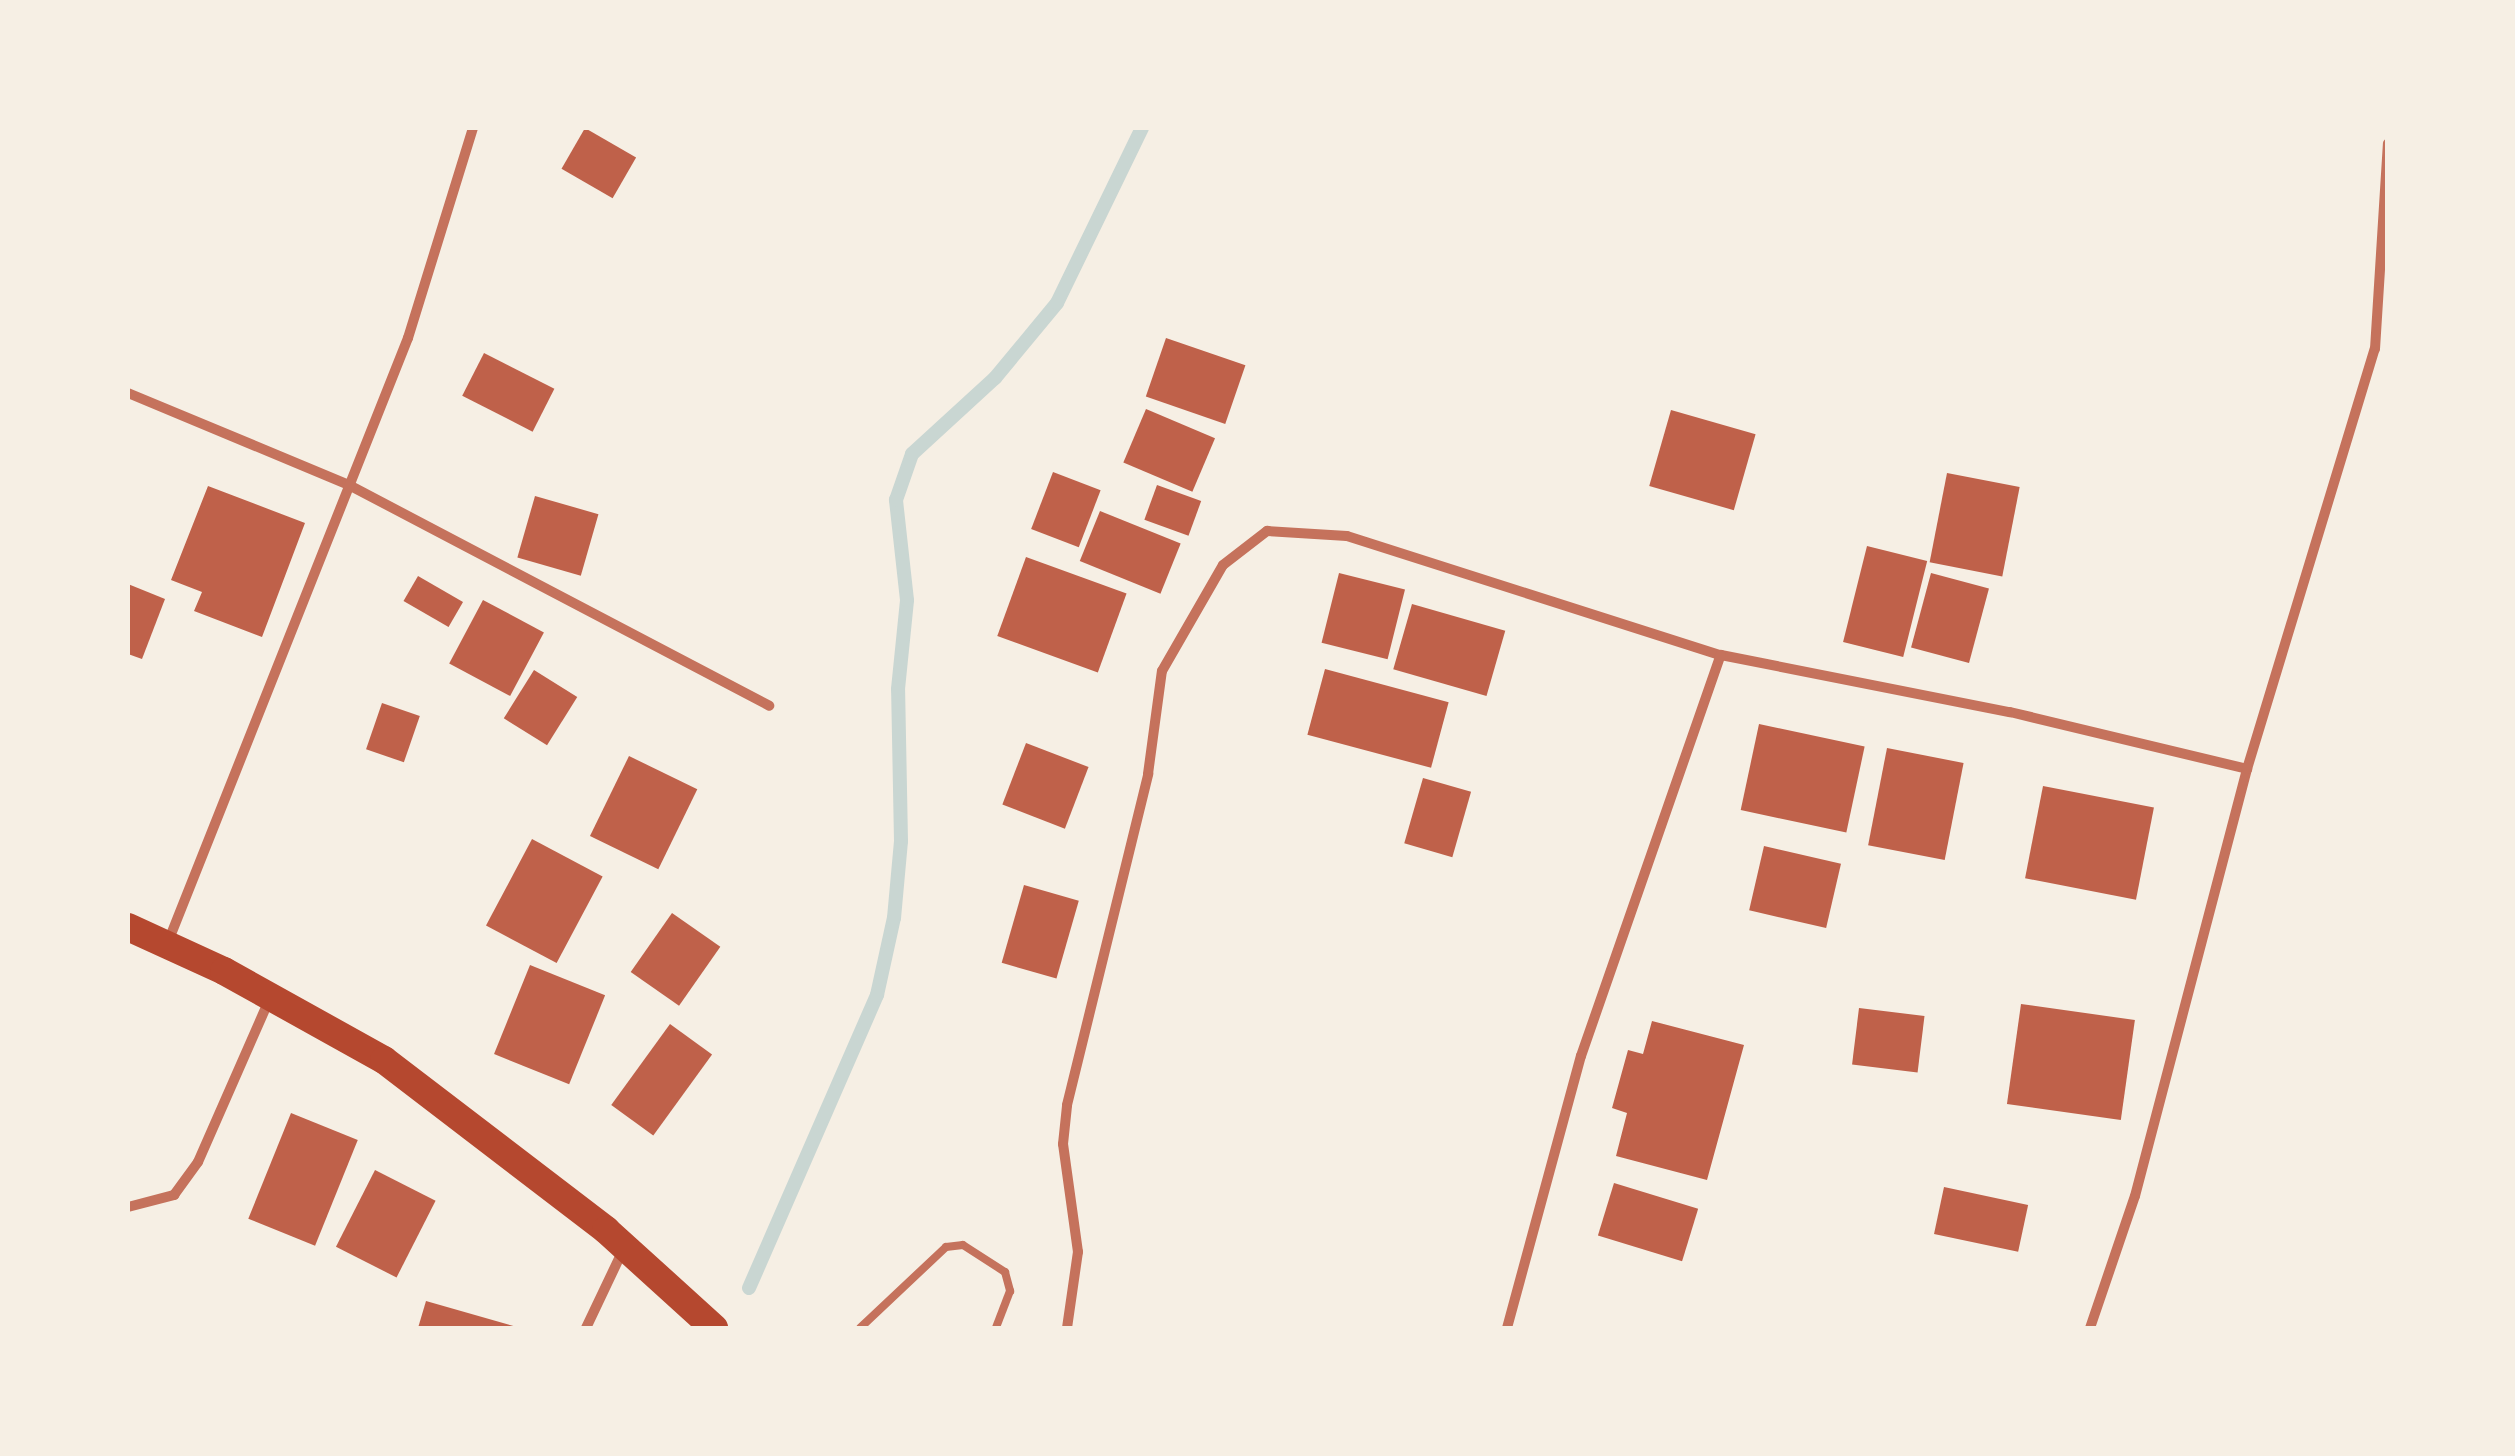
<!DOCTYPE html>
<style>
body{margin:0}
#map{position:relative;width:2515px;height:1456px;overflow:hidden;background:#f6efe4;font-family:Poppins,sans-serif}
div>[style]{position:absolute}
.stream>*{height:14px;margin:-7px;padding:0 7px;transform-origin:7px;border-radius:7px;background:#c9d6d2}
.building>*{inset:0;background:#bf614a;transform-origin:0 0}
.service>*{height:8px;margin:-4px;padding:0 4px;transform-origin:4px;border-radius:4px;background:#c5725c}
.minor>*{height:10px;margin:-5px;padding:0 5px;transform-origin:5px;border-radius:5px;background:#c5725c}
.trunk>*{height:28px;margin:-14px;padding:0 14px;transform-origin:14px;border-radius:14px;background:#b5482f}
span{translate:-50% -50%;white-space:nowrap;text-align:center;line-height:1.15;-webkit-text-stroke:9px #f6efe4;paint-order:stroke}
.frame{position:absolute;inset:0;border:130px solid #f6efe4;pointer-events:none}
</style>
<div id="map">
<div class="stream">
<div style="left:749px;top:1288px;width:320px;rotate:-66.4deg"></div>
<div style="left:877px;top:995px;width:79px;rotate:-77.6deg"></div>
<div style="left:894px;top:918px;width:77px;rotate:-84.8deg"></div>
<div style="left:901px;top:841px;width:152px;rotate:-91.1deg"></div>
<div style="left:898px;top:689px;width:89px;rotate:-84.2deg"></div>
<div style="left:907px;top:600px;width:101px;rotate:-96.3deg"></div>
<div style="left:896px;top:500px;width:49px;rotate:-70.8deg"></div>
<div style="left:912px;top:454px;width:113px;rotate:-42.5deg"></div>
<div style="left:995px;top:378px;width:97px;rotate:-50.4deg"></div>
<div style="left:1057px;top:303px;width:195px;rotate:-64.1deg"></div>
</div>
<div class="building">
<div style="left:585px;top:128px;width:59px;height:47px;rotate:30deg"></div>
<div style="left:1166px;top:338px;width:84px;height:62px;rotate:19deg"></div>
<div style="left:484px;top:353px;width:79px;height:48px;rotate:27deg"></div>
<div style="left:1146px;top:409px;width:75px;height:58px;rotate:23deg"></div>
<div style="left:1671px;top:410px;width:88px;height:79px;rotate:16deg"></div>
<div style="left:1053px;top:472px;width:51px;height:61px;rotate:21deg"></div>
<div style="left:1947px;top:473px;width:74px;height:91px;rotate:11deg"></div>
<div style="left:1157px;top:485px;width:47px;height:37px;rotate:20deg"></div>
<div style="clip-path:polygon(208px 486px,305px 523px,262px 637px,194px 611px,202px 592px,171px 580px)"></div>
<div style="left:535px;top:496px;width:66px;height:64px;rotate:16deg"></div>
<div style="left:1100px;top:511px;width:87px;height:54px;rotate:22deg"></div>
<div style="left:1867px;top:546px;width:62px;height:99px;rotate:14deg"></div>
<div style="left:1026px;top:557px;width:107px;height:84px;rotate:20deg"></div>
<div style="left:1339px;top:573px;width:68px;height:72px;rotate:14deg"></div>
<div style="left:1931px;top:573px;width:60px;height:77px;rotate:15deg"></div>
<div style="left:418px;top:576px;width:52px;height:29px;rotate:30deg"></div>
<div style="clip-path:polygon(128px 584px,165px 599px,142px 659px,128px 654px)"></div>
<div style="left:483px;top:600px;width:69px;height:72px;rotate:28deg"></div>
<div style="left:1412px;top:604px;width:97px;height:68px;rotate:16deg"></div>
<div style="left:1325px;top:669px;width:128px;height:68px;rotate:15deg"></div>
<div style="left:534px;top:670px;width:51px;height:57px;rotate:32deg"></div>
<div style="left:382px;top:703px;width:40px;height:49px;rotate:19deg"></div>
<div style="left:1759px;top:724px;width:108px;height:88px;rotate:12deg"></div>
<div style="left:1026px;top:743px;width:67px;height:66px;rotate:21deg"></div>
<div style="left:1887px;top:748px;width:78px;height:99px;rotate:11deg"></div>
<div style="left:629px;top:756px;width:76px;height:89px;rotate:26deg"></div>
<div style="left:1423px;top:778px;width:50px;height:68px;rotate:16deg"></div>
<div style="left:2043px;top:786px;width:113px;height:94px;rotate:11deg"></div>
<div style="left:532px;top:839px;width:80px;height:98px;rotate:28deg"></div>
<div style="left:1764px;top:846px;width:79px;height:66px;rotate:13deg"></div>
<div style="left:1024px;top:885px;width:57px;height:81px;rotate:16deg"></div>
<div style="left:672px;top:913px;width:59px;height:72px;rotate:35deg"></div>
<div style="left:530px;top:965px;width:81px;height:96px;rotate:22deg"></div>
<div style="left:2021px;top:1004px;width:115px;height:101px;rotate:8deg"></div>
<div style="left:1859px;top:1008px;width:66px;height:57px;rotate:7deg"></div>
<div style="clip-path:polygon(1652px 1021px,1744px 1045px,1707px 1180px,1616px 1156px,1627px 1113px,1612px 1108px,1628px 1050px,1643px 1054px)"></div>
<div style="left:670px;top:1024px;width:52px;height:100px;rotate:36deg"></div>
<div style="left:291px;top:1113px;width:72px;height:114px;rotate:22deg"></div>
<div style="left:375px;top:1170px;width:68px;height:86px;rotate:27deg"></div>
<div style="left:1614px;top:1183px;width:88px;height:55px;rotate:17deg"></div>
<div style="left:1944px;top:1187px;width:86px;height:48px;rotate:12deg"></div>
<div style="clip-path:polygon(426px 1301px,517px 1327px,517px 1328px,418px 1328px)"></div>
</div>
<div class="service">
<div style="left:860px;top:1328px;width:118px;rotate:-43.3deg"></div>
<div style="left:946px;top:1247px;width:17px;rotate:-7deg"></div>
<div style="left:963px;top:1245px;width:50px;rotate:32.7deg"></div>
<div style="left:1005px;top:1272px;width:20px;rotate:75deg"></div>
<div style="left:1010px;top:1291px;width:40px;rotate:111deg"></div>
</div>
<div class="minor">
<div style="left:128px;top:393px;width:237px;rotate:22.6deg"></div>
<div style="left:347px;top:484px;width:477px;rotate:27.7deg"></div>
<div style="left:168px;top:942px;width:650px;rotate:-68.33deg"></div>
<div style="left:408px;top:338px;width:220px;rotate:-72.8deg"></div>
<div style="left:128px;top:1207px;width:48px;rotate:-14.6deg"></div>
<div style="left:174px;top:1195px;width:41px;rotate:-54deg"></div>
<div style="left:198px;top:1162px;width:179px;rotate:-66.3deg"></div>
<div style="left:586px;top:1328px;width:89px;rotate:-64.6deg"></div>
<div style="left:1067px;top:1328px;width:77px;rotate:-81.8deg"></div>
<div style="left:1078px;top:1252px;width:109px;rotate:-97.9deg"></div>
<div style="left:1063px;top:1144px;width:39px;rotate:-84deg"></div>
<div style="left:1067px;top:1105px;width:341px;rotate:-76.2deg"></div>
<div style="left:1148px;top:774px;width:104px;rotate:-82.3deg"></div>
<div style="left:1162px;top:671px;width:122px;rotate:-60.1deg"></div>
<div style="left:1223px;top:565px;width:56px;rotate:-37.7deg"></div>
<div style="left:1267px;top:531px;width:80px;rotate:3.6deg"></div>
<div style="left:1347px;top:536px;width:392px;rotate:17.7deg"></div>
<div style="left:1721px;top:655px;width:295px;rotate:11.2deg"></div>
<div style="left:2010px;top:712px;width:244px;rotate:13.5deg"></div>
<div style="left:1507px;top:1328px;width:282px;rotate:-74.8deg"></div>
<div style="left:1581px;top:1056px;width:425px;rotate:-70.8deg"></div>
<div style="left:2090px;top:1328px;width:139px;rotate:-71.2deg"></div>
<div style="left:2135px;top:1196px;width:441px;rotate:-75.3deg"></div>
<div style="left:2247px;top:769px;width:439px;rotate:-73.1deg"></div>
<div style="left:2375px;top:349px;width:206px;rotate:-86.4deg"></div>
</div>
<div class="trunk">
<div style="left:128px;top:927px;width:106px;rotate:24.6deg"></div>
<div style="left:224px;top:971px;width:183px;rotate:29.1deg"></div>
<div style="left:384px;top:1060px;width:280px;rotate:37.4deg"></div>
<div style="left:606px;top:1230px;width:146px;rotate:42.2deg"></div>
</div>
<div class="frame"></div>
</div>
